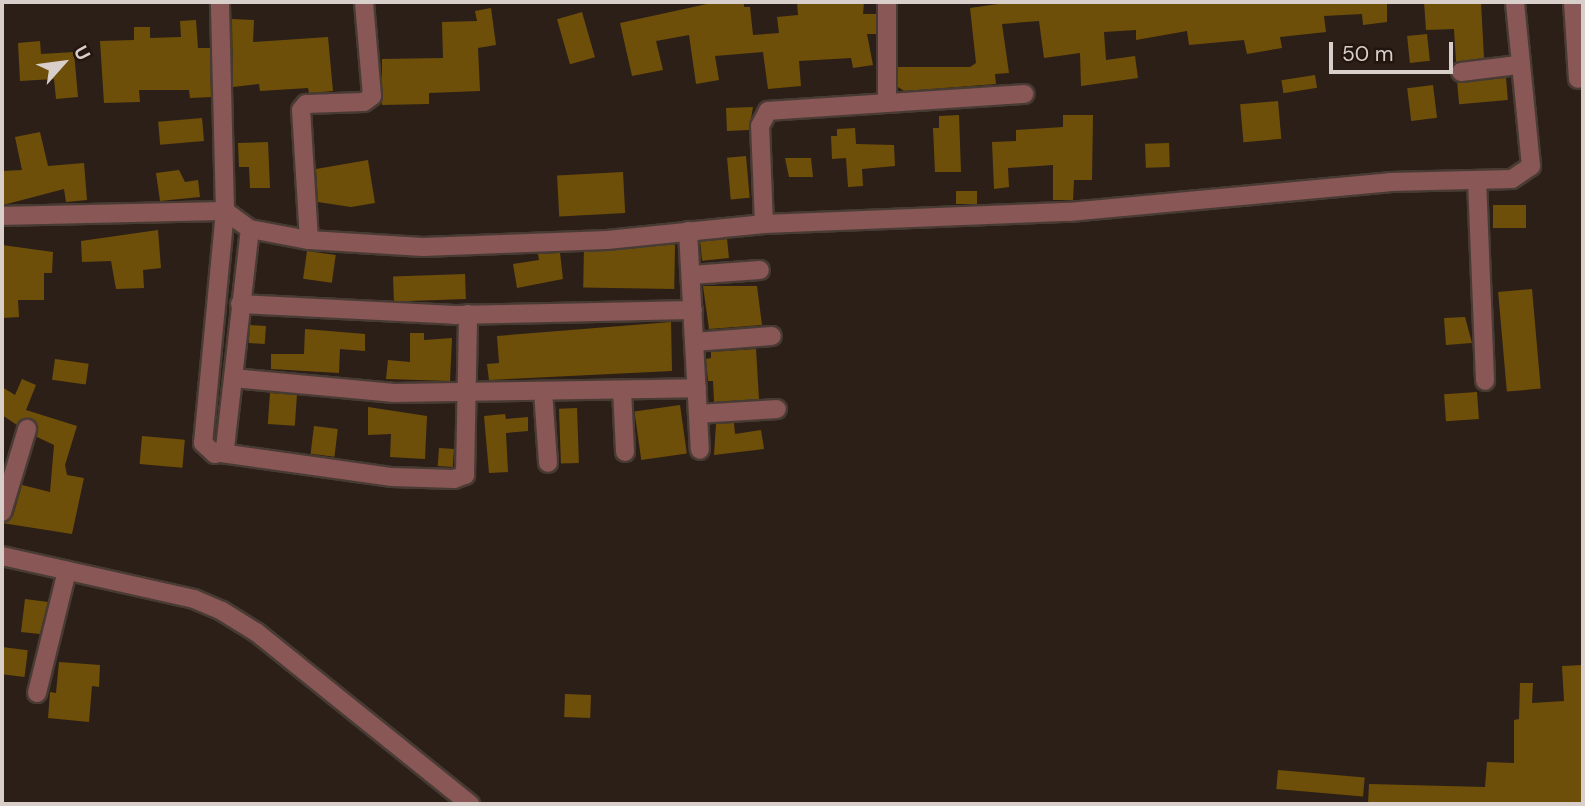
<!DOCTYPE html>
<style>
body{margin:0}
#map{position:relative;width:1585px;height:806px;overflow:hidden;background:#2c1f18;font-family:"DM Sans",sans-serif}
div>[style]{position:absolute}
.building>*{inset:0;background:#6e4f09;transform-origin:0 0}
.roads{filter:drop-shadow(2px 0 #483b34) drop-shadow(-2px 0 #483b34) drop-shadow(0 2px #483b34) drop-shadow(0 -2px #483b34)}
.minor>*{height:18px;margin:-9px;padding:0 9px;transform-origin:9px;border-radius:9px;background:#895755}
span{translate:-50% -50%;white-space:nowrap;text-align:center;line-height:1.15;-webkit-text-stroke:5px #22160e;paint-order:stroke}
.frame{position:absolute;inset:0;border:4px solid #d8cfca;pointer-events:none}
.north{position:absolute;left:28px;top:28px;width:70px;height:70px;-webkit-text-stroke:5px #22160e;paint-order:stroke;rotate:62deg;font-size:19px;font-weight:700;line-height:28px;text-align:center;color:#d8cfca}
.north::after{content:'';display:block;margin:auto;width:24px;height:32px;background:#d8cfca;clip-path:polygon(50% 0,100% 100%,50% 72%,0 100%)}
.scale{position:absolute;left:1329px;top:42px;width:124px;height:32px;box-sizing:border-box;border:4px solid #d8cfca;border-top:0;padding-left:9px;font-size:21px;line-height:24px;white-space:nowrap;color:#d8cfca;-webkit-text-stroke:5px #22160e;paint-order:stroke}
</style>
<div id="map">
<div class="building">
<div style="clip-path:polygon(716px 2px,744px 2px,744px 7px,750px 7px,753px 35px,779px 33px,777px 17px,798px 15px,797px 2px,864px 2px,863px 14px,876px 14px,876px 34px,867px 34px,873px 65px,853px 68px,851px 58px,799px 61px,801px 86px,768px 89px,763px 52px,715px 56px,719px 80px,696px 84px,689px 35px,656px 41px,663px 70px,632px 76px,620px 23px)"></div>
<div style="clip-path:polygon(1012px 2px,1387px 2px,1387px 22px,1363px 25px,1362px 14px,1324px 16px,1326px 32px,1280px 37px,1282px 48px,1247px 54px,1244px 40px,1189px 45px,1187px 31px,1136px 40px,1136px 30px,1104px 32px,1106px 60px,1135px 56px,1138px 78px,1081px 86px,1080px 53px,1044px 58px,1039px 21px,1002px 24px,1009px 73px,995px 74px,996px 84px,904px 91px,898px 87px,898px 67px,970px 67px,976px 63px,970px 8px)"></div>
<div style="clip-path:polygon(1424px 2px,1481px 2px,1484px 58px,1456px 62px,1454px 29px,1426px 30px)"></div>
<div style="clip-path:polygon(491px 8px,496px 45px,478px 48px,480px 91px,429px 93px,429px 104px,382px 105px,382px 59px,443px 58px,442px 22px,477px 21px,475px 11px)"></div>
<div style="left:582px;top:12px;width:47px;height:26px;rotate:74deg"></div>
<div style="clip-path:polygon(232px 19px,254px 20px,253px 42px,328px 37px,333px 91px,309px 93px,308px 88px,260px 91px,259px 84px,233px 87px)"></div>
<div style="clip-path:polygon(196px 20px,198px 48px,210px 48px,211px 97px,190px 98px,189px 90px,139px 90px,140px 102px,104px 103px,100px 41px,134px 40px,134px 27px,150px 27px,150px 38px,181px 37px,180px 21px)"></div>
<div style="left:1427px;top:34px;width:27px;height:20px;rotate:84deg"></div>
<div style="clip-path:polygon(40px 41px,41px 54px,74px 52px,78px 97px,56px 99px,54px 79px,20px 81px,18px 43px)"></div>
<div style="left:1315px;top:75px;width:13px;height:34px;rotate:81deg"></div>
<div style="left:1506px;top:78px;width:22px;height:49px;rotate:85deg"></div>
<div style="left:1433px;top:85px;width:33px;height:26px;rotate:83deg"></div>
<div style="left:1278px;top:101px;width:38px;height:38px;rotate:85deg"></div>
<div style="clip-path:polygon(753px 107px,749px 130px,727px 131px,726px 108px)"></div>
<div style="clip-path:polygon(959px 115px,961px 172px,935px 172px,933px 128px,939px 128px,939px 116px)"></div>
<div style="clip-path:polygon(1063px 115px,1093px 115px,1092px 180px,1074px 180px,1073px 200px,1053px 200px,1053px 165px,1008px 168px,1009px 187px,994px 189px,992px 142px,1016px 141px,1016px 130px,1063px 127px)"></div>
<div style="left:202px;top:118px;width:23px;height:44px;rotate:85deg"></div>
<div style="clip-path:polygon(855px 128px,856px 144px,894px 145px,895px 166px,862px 169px,863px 186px,848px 187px,846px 158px,832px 159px,831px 136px,837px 136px,837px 129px)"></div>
<div style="clip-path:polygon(40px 132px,48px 166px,84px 163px,87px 200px,66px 202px,64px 189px,3px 205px,2px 171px,22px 170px,15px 137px)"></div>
<div style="clip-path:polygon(268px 142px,270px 188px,250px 188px,249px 167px,239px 167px,238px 143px)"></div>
<div style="left:1169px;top:143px;width:24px;height:24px;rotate:88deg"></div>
<div style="left:746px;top:156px;width:42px;height:19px;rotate:85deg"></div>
<div style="clip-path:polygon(785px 158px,811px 158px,813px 177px,789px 177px)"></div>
<div style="clip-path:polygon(368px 160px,375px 203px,351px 207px,318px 202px,316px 169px)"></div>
<div style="clip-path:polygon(179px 170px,185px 182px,198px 180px,200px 197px,160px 201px,156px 173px)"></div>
<div style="left:623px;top:172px;width:41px;height:66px;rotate:87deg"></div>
<div style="left:977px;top:191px;width:13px;height:21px;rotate:90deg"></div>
<div style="left:1493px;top:205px;width:33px;height:23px"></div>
<div style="clip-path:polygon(158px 230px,161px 268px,143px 270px,144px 288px,116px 289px,111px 261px,82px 262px,81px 241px)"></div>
<div style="left:727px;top:239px;width:19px;height:27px;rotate:84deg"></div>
<div style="clip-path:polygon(2px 245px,53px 252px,52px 273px,44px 273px,44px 300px,18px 300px,19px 317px,2px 318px)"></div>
<div style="left:675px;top:245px;width:44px;height:91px;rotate:91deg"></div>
<div style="left:307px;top:251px;width:29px;height:28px;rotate:8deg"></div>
<div style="clip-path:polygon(560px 253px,563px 279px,517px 288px,513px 264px,539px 260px,538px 254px)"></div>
<div style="left:465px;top:274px;width:25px;height:72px;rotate:88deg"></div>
<div style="clip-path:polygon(703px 286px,757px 286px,762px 325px,709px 329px)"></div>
<div style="left:1532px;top:289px;width:100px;height:34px;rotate:85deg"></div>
<div style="clip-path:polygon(1465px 317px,1472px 343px,1446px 345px,1444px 318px)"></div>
<div style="clip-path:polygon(671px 322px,672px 371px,489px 380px,487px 364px,499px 363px,497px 336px)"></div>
<div style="left:250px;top:325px;width:16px;height:18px;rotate:4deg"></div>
<div style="clip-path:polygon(305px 329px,365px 334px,365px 351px,340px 349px,339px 373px,271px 369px,271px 354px,304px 354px)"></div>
<div style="clip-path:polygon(410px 333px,424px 333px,424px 340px,452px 338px,450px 381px,386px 379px,388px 360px,410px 362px)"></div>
<div style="clip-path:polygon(756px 349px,759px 399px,714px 402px,713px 381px,708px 381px,706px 359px,711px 358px,711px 352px)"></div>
<div style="left:55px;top:359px;width:34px;height:21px;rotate:8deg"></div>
<div style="clip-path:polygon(22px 379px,36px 385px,26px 410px,77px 426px,65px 465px,67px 475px,84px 478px,72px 534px,2px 523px,13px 516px,22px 485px,50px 492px,54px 445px,37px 437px,38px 426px,31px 418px,17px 425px,2px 415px,2px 387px,15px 395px)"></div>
<div style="left:1477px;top:392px;width:27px;height:33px;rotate:86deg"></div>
<div style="left:270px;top:393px;width:27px;height:31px;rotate:4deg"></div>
<div style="left:680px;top:405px;width:49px;height:46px;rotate:82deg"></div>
<div style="clip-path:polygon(368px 407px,427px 416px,425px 459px,390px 457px,391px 434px,368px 435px)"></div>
<div style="left:577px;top:408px;width:55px;height:18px;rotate:88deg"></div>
<div style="clip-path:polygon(505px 414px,506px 419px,528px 417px,528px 431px,506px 433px,508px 472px,489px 473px,484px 416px)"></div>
<div style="clip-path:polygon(734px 423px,735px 434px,761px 430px,764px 449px,714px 455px,716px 424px)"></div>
<div style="left:314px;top:426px;width:24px;height:28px;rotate:7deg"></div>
<div style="left:142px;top:436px;width:43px;height:28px;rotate:5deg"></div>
<div style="left:439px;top:448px;width:15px;height:18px;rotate:4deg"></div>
<div style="clip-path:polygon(25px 599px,48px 602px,40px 634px,21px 632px)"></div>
<div style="left:2px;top:647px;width:26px;height:27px;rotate:7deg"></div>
<div style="clip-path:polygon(59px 662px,100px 665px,99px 687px,92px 686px,89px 722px,48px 718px,50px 692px,56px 693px)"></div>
<div style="clip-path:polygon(1583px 665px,1583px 804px,1368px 804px,1369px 784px,1485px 787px,1487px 762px,1514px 763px,1514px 720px,1519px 719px,1520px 683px,1533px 683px,1532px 703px,1564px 701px,1562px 666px)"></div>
<div style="left:565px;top:694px;width:26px;height:23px;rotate:2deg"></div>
<div style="left:1278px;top:770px;width:87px;height:19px;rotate:5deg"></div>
</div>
<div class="roads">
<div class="minor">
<div style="left:1573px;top:2px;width:77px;rotate:86.3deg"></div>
<div style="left:1461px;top:72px;width:57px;rotate:-7deg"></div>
<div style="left:887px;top:101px;width:99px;rotate:-90deg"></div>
<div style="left:1477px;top:180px;width:201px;rotate:87.7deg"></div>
<div style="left:225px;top:211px;width:31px;rotate:36deg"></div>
<div style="left:250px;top:229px;width:60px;rotate:10.6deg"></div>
<div style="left:309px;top:240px;width:114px;rotate:3.5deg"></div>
<div style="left:423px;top:247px;width:184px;rotate:-2.2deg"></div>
<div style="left:607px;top:240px;width:158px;rotate:-5.8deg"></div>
<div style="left:764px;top:224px;width:305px;rotate:-2.3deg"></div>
<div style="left:1069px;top:212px;width:322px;rotate:-5.3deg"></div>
<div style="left:1390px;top:182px;width:122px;rotate:-1.4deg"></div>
<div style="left:1512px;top:179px;width:23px;rotate:-34deg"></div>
<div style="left:1531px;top:166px;width:165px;rotate:-95.6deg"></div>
<div style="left:225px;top:211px;width:233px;rotate:95.4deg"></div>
<div style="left:203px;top:443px;width:16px;rotate:43deg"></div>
<div style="left:215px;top:454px;width:12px;rotate:-31deg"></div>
<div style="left:225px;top:448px;width:220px;rotate:-83.5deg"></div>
<div style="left:2px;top:216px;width:223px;rotate:-1.3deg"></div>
<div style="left:225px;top:211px;width:209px;rotate:-91.4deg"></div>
<div style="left:764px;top:224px;width:98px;rotate:-92.3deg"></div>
<div style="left:760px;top:126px;width:17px;rotate:-62deg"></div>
<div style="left:768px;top:111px;width:257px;rotate:-3.8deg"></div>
<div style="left:688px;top:231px;width:219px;rotate:86.9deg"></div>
<div style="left:309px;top:240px;width:130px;rotate:-93.5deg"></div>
<div style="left:301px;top:110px;width:8px;rotate:-50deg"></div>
<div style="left:306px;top:104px;width:58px;rotate:-2deg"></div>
<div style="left:364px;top:102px;width:10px;rotate:-37deg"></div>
<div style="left:372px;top:96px;width:94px;rotate:-94.9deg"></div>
<div style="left:691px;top:275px;width:69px;rotate:-4.1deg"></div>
<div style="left:240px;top:304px;width:215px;rotate:2.9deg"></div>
<div style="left:455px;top:315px;width:238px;rotate:-1.2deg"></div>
<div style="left:694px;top:342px;width:78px;rotate:-4.4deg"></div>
<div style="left:233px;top:378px;width:162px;rotate:5.3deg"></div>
<div style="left:394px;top:393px;width:303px;rotate:-0.9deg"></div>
<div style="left:622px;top:390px;width:62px;rotate:87.2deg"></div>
<div style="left:543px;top:391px;width:72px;rotate:86deg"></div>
<div style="left:698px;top:414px;width:79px;rotate:-3.6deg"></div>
<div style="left:221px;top:453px;width:173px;rotate:8deg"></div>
<div style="left:392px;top:477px;width:62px;rotate:1.8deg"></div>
<div style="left:454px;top:479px;width:12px;rotate:-20deg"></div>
<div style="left:465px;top:475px;width:161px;rotate:-88.9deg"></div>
<div style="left:2px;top:512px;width:87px;rotate:-73.2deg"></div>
<div style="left:2px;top:556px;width:197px;rotate:12.6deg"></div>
<div style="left:194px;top:599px;width:30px;rotate:23deg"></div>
<div style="left:222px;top:611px;width:40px;rotate:32deg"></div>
<div style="left:256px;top:632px;width:275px;rotate:38.8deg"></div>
<div style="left:37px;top:693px;width:126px;rotate:-76.2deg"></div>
</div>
</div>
<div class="frame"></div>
<div class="north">U</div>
<div class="scale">50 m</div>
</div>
